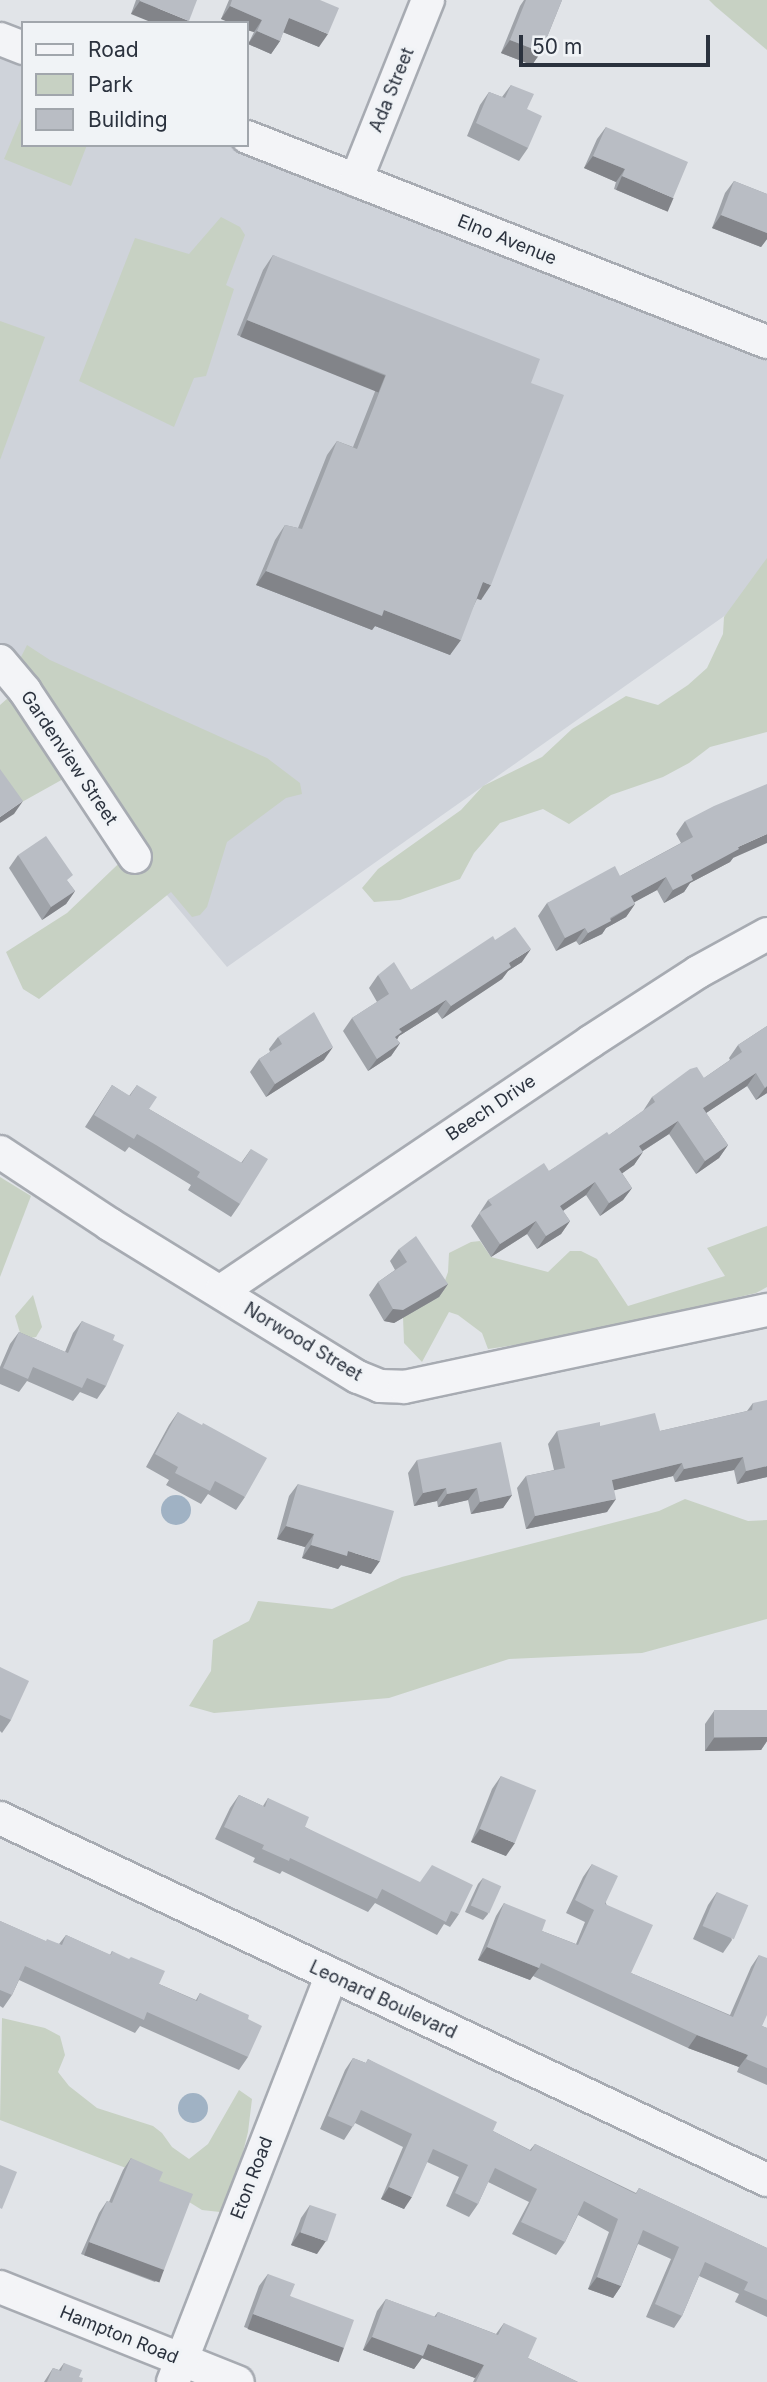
<!DOCTYPE html>
<style>
body{margin:0}
#map{position:relative;width:767px;height:2382px;overflow:hidden;background:#e1e4e8;font-family:Inter,sans-serif}
div>[style]{position:absolute}
.built>*{inset:0;background:#cfd3da}
.green>*{inset:0;background:#c7d1c3}
.water>*{inset:0;background:#a0b2c4}
.round{border-radius:50%}
.roads{filter:drop-shadow(2px 0 #a7abb2) drop-shadow(-2px 0 #a7abb2) drop-shadow(0 2px #a7abb2) drop-shadow(0 -2px #a7abb2)}
.minor>*{height:32px;margin:-16px;padding:0 16px;transform-origin:16px;border-radius:16px;background:#f3f4f7}
.wall>*{inset:0;background:#9fa3a9}
.shaded-wall>*{inset:0;background:#828489;transform-origin:0 0}
.building>*{inset:0;background:#b9bdc4;transform-origin:0 0}
span{translate:-50% -50%;white-space:nowrap;text-align:center;line-height:1.15;-webkit-text-stroke:6px #f0f3f6;paint-order:stroke}
.street-label{font-size:18px;color:#2b323e}
.legend{position:absolute;left:21px;top:21px;width:228px;height:126px;box-sizing:border-box;background:#f0f3f6;border:2px solid #a1a6ac;margin:0;padding:9px 12px;list-style:none;font-size:21px;color:#2b323e}
.legend li{display:flex;align-items:center;gap:14px;height:35px}
.legend b{width:35px;border:2px solid #a1a6ac}
.scale{position:absolute;left:519px;top:35px;width:191px;height:32px;box-sizing:border-box;border:4px solid #2b323e;border-top:0;padding-left:9px;font-size:21px;line-height:24px;white-space:nowrap;color:#2b323e;-webkit-text-stroke:5px #f0f3f6;paint-order:stroke}
</style>
<div id="map">
<div class="built">
<div style="clip-path:polygon(0 39px,23px 48px,23px 145px,247px 145px,767px 342px,767px 586px,227px 967px,135px 857px,0 661px)"></div>
</div>
<div class="green">
<div style="clip-path:polygon(709px 0,767px 0,767px 50px,715px 6px)"></div>
<div style="clip-path:polygon(22px 116px,23px 145px,87px 145px,71px 186px,4px 159px)"></div>
<div style="clip-path:polygon(221px 217px,240px 227px,245px 235px,226px 285px,234px 289px,206px 376px,194px 378px,174px 427px,79px 381px,135px 238px,189px 254px)"></div>
<div style="clip-path:polygon(0 321px,45px 337px,0 460px)"></div>
<div style="clip-path:polygon(767px 558px,767px 732px,710px 747px,689px 763px,663px 777px,611px 795px,569px 824px,543px 809px,500px 823px,474px 853px,460px 879px,400px 900px,374px 902px,362px 888px,378px 869px,461px 810px,483px 786px,542px 757px,572px 729px,626px 696px,658px 705px,688px 685px,707px 668px,723px 634px,724px 617px)"></div>
<div style="clip-path:polygon(27px 645px,50px 660px,267px 758px,300px 783px,302px 794px,286px 798px,227px 842px,207px 907px,200px 915px,192px 917px,171px 892px,39px 999px,23px 989px,6px 952px,67px 913px,135px 848px,65px 778px,22px 802px,0 789px,0 705px,26px 682px,16px 667px)"></div>
<div style="clip-path:polygon(0 1177px,31px 1196px,0 1277px)"></div>
<div style="clip-path:polygon(767px 1226px,767px 1287px,756px 1293px,581px 1335px,488px 1349px,482px 1333px,458px 1315px,449px 1312px,422px 1362px,404px 1343px,403px 1317px,439px 1297px,448px 1272px,449px 1253px,471px 1242px,480px 1241px,491px 1257px,548px 1272px,570px 1251px,581px 1251px,597px 1259px,628px 1306px,725px 1276px,707px 1248px)"></div>
<div style="clip-path:polygon(33px 1295px,42px 1327px,36px 1337px,30px 1338px,20px 1333px,15px 1316px)"></div>
<div style="clip-path:polygon(685px 1499px,748px 1521px,767px 1520px,767px 1619px,642px 1653px,509px 1659px,389px 1698px,214px 1713px,189px 1706px,211px 1671px,213px 1640px,249px 1621px,258px 1601px,332px 1609px,402px 1577px,659px 1511px)"></div>
<div style="clip-path:polygon(2px 2018px,45px 2028px,60px 2036px,65px 2055px,58px 2072px,69px 2086px,97px 2108px,153px 2126px,162px 2133px,172px 2147px,189px 2159px,208px 2144px,239px 2090px,252px 2099px,248px 2132px,231px 2201px,220px 2212px,202px 2210px,147px 2176px,0 2120px)"></div>
</div>
<div class="water">
<div class="round" style="left:161px;top:1495px;width:30px;height:30px"></div>
<div class="round" style="left:178px;top:2093px;width:30px;height:30px"></div>
</div>
<div class="roads">
<div class="minor">
<div style="left:0;top:39px;width:25px;rotate:21deg"></div>
<div style="left:247px;top:137px;width:559px;rotate:21.52deg"></div>
<div style="left:356px;top:180px;width:194px;rotate:-68.2deg"></div>
<div style="left:0;top:661px;width:39px;rotate:50deg"></div>
<div style="left:25px;top:691px;width:199px;rotate:56.5deg"></div>
<div style="left:0;top:1152px;width:131px;rotate:33.4deg"></div>
<div style="left:109px;top:1224px;width:292px;rotate:31.6deg"></div>
<div style="left:358px;top:1377px;width:24px;rotate:22deg"></div>
<div style="left:380px;top:1386px;width:24px;rotate:2deg"></div>
<div style="left:404px;top:1387px;width:371px;rotate:-12deg"></div>
<div style="left:221px;top:1291px;width:445px;rotate:-34deg"></div>
<div style="left:590px;top:1042px;width:129px;rotate:-32.9deg"></div>
<div style="left:698px;top:972px;width:79px;rotate:-28.8deg"></div>
<div style="left:0;top:1818px;width:848px;rotate:25.27deg"></div>
<div style="left:0;top:2287px;width:256px;rotate:21.8deg"></div>
<div style="left:173px;top:2382px;width:437px;rotate:-68.7deg"></div>
</div>
</div>
<div class="wall">
<div style="clip-path:polygon(136px 0,197px 0,131px 14px)"></div>
<div style="clip-path:polygon(229px 0,320px 0,319px 47px,283px 32px,280px 41px,271px 54px,248px 44px,254px 32px,247px 30px,247px 23px,221px 19px)"></div>
<div style="clip-path:polygon(524px 0,562px 0,541px 52px,532px 65px,501px 53px,520px 6px)"></div>
<div style="clip-path:polygon(511px 85px,527px 109px,528px 148px,519px 161px,467px 136px,480px 105px,489px 92px,502px 97px)"></div>
<div style="clip-path:polygon(606px 127px,664px 210px,614px 189px,616px 182px,584px 168px,597px 139px)"></div>
<div style="clip-path:polygon(734px 181px,767px 194px,767px 239px,761px 247px,712px 228px,725px 193px)"></div>
<div style="clip-path:polygon(273px 255px,531px 383px,481px 600px,477px 599px,450px 655px,375px 626px,372px 630px,256px 585px,275px 540px,285px 525px,298px 528px,327px 455px,337px 441px,353px 447px,376px 389px,237px 335px,263px 270px)"></div>
<div style="clip-path:polygon(685px 821px,733px 858px,730px 862px,690px 883px,684px 892px,664px 903px,657px 890px,634px 902px,635px 904px,626px 917px,606px 928px,602px 934px,579px 945px,576px 941px,556px 951px,538px 916px,547px 903px,620px 876px,681px 843px,676px 834px)"></div>
<div style="clip-path:polygon(18px 855px,68px 882px,75px 891px,66px 904px,42px 920px,9px 868px)"></div>
<div style="clip-path:polygon(495px 940px,522px 962px,508px 971px,502px 979px,442px 1019px,437px 1012px,399px 1036px,397px 1040px,400px 1043px,391px 1056px,368px 1071px,343px 1031px,352px 1018px,377px 1002px,369px 988px,378px 975px,411px 990px)"></div>
<div style="clip-path:polygon(767px 1026px,767px 1093px,756px 1100px,747px 1086px,706px 1113px,728px 1145px,719px 1158px,696px 1174px,669px 1134px,643px 1151px,634px 1165px,622px 1173px,632px 1188px,623px 1200px,600px 1216px,586px 1195px,563px 1211px,570px 1221px,561px 1234px,537px 1249px,527px 1234px,491px 1257px,471px 1226px,488px 1200px,549px 1171px,609px 1135px,643px 1111px,652px 1097px,704px 1078px,730px 1060px,729px 1058px,738px 1045px)"></div>
<div style="clip-path:polygon(278px 1037px,324px 1060px,266px 1097px,250px 1072px,259px 1059px,270px 1052px,269px 1049px)"></div>
<div style="clip-path:polygon(112px 1085px,129px 1096px,137px 1085px,149px 1109px,241px 1163px,251px 1149px,240px 1204px,231px 1217px,188px 1190px,191px 1185px,129px 1147px,125px 1152px,85px 1127px)"></div>
<div style="clip-path:polygon(399px 1249px,448px 1284px,439px 1297px,394px 1323px,384px 1321px,369px 1295px,378px 1282px,395px 1270px,390px 1261px)"></div>
<div style="clip-path:polygon(82px 1321px,113px 1340px,106px 1386px,97px 1399px,80px 1392px,73px 1401px,27px 1381px,19px 1392px,0 1384px,0 1367px,10px 1344px,19px 1332px,65px 1352px,73px 1333px)"></div>
<div style="clip-path:polygon(753px 1403px,767px 1477px,737px 1484px,734px 1470px,675px 1482px,673px 1476px,614px 1490px,607px 1512px,526px 1529px,517px 1488px,526px 1476px,554px 1470px,548px 1444px,557px 1431px,600px 1426px,660px 1431px,747px 1411px)"></div>
<div style="clip-path:polygon(178px 1412px,245px 1497px,236px 1510px,208px 1494px,201px 1504px,166px 1485px,169px 1480px,146px 1467px,169px 1425px)"></div>
<div style="clip-path:polygon(417px 1460px,512px 1495px,503px 1508px,471px 1514px,468px 1500px,438px 1507px,437px 1501px,414px 1506px,408px 1473px)"></div>
<div style="clip-path:polygon(298px 1484px,371px 1574px,341px 1565px,338px 1569px,302px 1558px,305px 1547px,277px 1539px,289px 1496px)"></div>
<div style="clip-path:polygon(0 1667px,11px 1720px,2px 1733px,0 1731px)"></div>
<div style="clip-path:polygon(767px 1710px,767px 1741px,761px 1750px,705px 1751px,705px 1724px,714px 1711px)"></div>
<div style="clip-path:polygon(501px 1776px,506px 1856px,471px 1842px,492px 1789px)"></div>
<div style="clip-path:polygon(239px 1795px,263px 1806px,268px 1798px,305px 1827px,459px 1914px,450px 1927px,444px 1924px,437px 1935px,375px 1903px,368px 1912px,282px 1871px,280px 1874px,253px 1862px,255px 1858px,215px 1839px,230px 1808px)"></div>
<div style="clip-path:polygon(592px 1864px,631px 1973px,730px 2015px,751px 1967px,759px 1955px,762px 2026px,767px 2028px,767px 2085px,737px 2072px,739px 2067px,688px 2048px,533px 1976px,530px 1980px,478px 1960px,496px 1916px,504px 1903px,542px 1931px,576px 1944px,585px 1922px,566px 1913px,583px 1877px)"></div>
<div style="clip-path:polygon(483px 1878px,488px 1914px,483px 1920px,465px 1912px,478px 1884px)"></div>
<div style="clip-path:polygon(717px 1892px,732px 1940px,723px 1953px,693px 1939px,708px 1905px)"></div>
<div style="clip-path:polygon(0 1921px,45px 1941px,59px 1944px,66px 1935px,110px 1955px,112px 1951px,159px 1984px,196px 2000px,200px 1993px,248px 2019px,248px 2057px,239px 2070px,140px 2026px,135px 2033px,19px 1980px,12px 1995px,3px 2008px,0 2006px)"></div>
<div style="clip-path:polygon(353px 2058px,366px 2063px,368px 2059px,493px 2131px,530px 2150px,535px 2144px,636px 2193px,639px 2188px,767px 2248px,767px 2317px,735px 2302px,739px 2294px,699px 2276px,682px 2316px,674px 2328px,646px 2317px,671px 2259px,638px 2244px,621px 2286px,613px 2298px,588px 2289px,609px 2232px,578px 2215px,565px 2242px,556px 2255px,512px 2234px,529px 2202px,488px 2182px,478px 2204px,469px 2217px,446px 2206px,459px 2177px,427px 2162px,404px 2209px,381px 2199px,403px 2147px,355px 2123px,344px 2140px,320px 2129px,345px 2070px)"></div>
<div style="clip-path:polygon(131px 2158px,159px 2181px,164px 2270px,155px 2282px,81px 2254px,99px 2213px,107px 2201px,109px 2202px,123px 2170px)"></div>
<div style="clip-path:polygon(310px 2205px,317px 2254px,291px 2245px,301px 2218px)"></div>
<div style="clip-path:polygon(268px 2274px,290px 2296px,335px 2361px,244px 2327px,259px 2286px)"></div>
<div style="clip-path:polygon(386px 2299px,434px 2317px,438px 2312px,496px 2334px,504px 2323px,528px 2358px,578px 2382px,473px 2382px,475px 2378px,422px 2358px,414px 2369px,363px 2350px,377px 2311px)"></div>
<div style="clip-path:polygon(64px 2363px,79px 2377px,82px 2382px,44px 2382px,53px 2368px,59px 2370px)"></div>
</div>
<div class="shaded-wall">
<div style="clip-path:polygon(140px 1px,189px 21px,188px 23px,153px 23px,131px 14px)"></div>
<div style="clip-path:polygon(230px 6px,262px 20px,254px 32px,247px 30px,247px 23px,230px 23px,221px 19px)"></div>
<div style="clip-path:polygon(289px 18px,328px 34px,319px 47px,280px 31px)"></div>
<div style="clip-path:polygon(257px 31px,280px 41px,271px 54px,248px 44px)"></div>
<div style="clip-path:polygon(510px 40px,541px 52px,532px 65px,501px 53px)"></div>
<div style="clip-path:polygon(593px 156px,625px 169px,616px 182px,584px 168px)"></div>
<div style="left:622px;top:176px;width:56px;height:15px;rotate:23deg"></div>
<div style="clip-path:polygon(721px 215px,767px 233px,767px 239px,761px 247px,712px 228px)"></div>
<div style="left:247px;top:320px;width:149px;height:18px;rotate:22deg"></div>
<div style="clip-path:polygon(266px 571px,384px 610px,461px 640px,450px 655px,375px 626px,372px 630px,256px 585px)"></div>
<div style="clip-path:polygon(483px 582px,491px 585px,481px 600px,473px 597px)"></div>
<div style="clip-path:polygon(23px 801px,14px 814px,0 823px,0 817px)"></div>
<div style="clip-path:polygon(767px 834px,767px 843px,733px 858px,730px 862px,690px 883px,684px 892px,664px 903px,673px 890px,691px 875px,738px 847px)"></div>
<div style="clip-path:polygon(666px 877px,657px 890px,622px 909px,631px 896px)"></div>
<div style="clip-path:polygon(75px 891px,66px 904px,42px 920px,51px 907px)"></div>
<div style="clip-path:polygon(635px 904px,626px 917px,606px 928px,602px 934px,579px 945px,588px 933px)"></div>
<div style="clip-path:polygon(585px 928px,576px 941px,556px 951px,565px 938px)"></div>
<div style="clip-path:polygon(531px 949px,522px 962px,508px 971px,502px 979px,442px 1019px,451px 1006px,509px 963px)"></div>
<div style="clip-path:polygon(446px 1000px,437px 1012px,399px 1036px,393px 1045px,386px 1050px,399px 1029px)"></div>
<div style="clip-path:polygon(400px 1043px,391px 1056px,368px 1071px,377px 1059px)"></div>
<div style="clip-path:polygon(333px 1047px,324px 1060px,266px 1097px,275px 1084px)"></div>
<div style="clip-path:polygon(756px 1073px,747px 1086px,694px 1121px,703px 1108px)"></div>
<div style="clip-path:polygon(767px 1086px,767px 1093px,756px 1100px,765px 1088px)"></div>
<div style="clip-path:polygon(678px 1121px,669px 1134px,630px 1159px,639px 1146px)"></div>
<div style="clip-path:polygon(728px 1145px,719px 1158px,696px 1174px,705px 1161px)"></div>
<div style="clip-path:polygon(643px 1152px,634px 1165px,610px 1182px,619px 1169px)"></div>
<div style="clip-path:polygon(595px 1182px,586px 1195px,551px 1219px,560px 1206px)"></div>
<div style="clip-path:polygon(632px 1188px,623px 1200px,600px 1216px,609px 1203px)"></div>
<div style="clip-path:polygon(536px 1221px,527px 1234px,491px 1257px,500px 1244px)"></div>
<div style="clip-path:polygon(570px 1221px,561px 1234px,537px 1249px,546px 1236px)"></div>
<div style="clip-path:polygon(448px 1284px,439px 1297px,394px 1323px,384px 1321px,393px 1309px)"></div>
<div style="clip-path:polygon(743px 1457px,734px 1470px,675px 1482px,684px 1469px)"></div>
<div style="clip-path:polygon(682px 1463px,673px 1476px,603px 1493px,612px 1480px)"></div>
<div style="clip-path:polygon(767px 1466px,767px 1477px,737px 1484px,746px 1471px)"></div>
<div style="clip-path:polygon(446px 1488px,437px 1501px,414px 1506px,423px 1493px)"></div>
<div style="clip-path:polygon(477px 1488px,468px 1500px,438px 1507px,447px 1494px)"></div>
<div style="clip-path:polygon(512px 1495px,503px 1508px,471px 1514px,480px 1502px)"></div>
<div style="clip-path:polygon(616px 1499px,607px 1512px,526px 1529px,535px 1516px)"></div>
<div style="clip-path:polygon(286px 1526px,314px 1534px,305px 1547px,277px 1539px)"></div>
<div style="clip-path:polygon(311px 1545px,348px 1551px,380px 1561px,371px 1574px,341px 1565px,338px 1569px,302px 1558px)"></div>
<div style="clip-path:polygon(767px 1737px,767px 1741px,761px 1750px,705px 1751px,714px 1738px)"></div>
<div style="clip-path:polygon(480px 1829px,515px 1843px,506px 1856px,471px 1842px)"></div>
<div style="clip-path:polygon(487px 1947px,539px 1968px,530px 1980px,478px 1960px)"></div>
<div style="clip-path:polygon(697px 2035px,748px 2055px,739px 2067px,688px 2048px)"></div>
<div style="clip-path:polygon(389px 2187px,412px 2197px,404px 2209px,381px 2199px)"></div>
<div style="clip-path:polygon(300px 2232px,326px 2241px,317px 2254px,291px 2245px)"></div>
<div style="left:89px;top:2242px;width:80px;height:14px;rotate:20deg"></div>
<div style="clip-path:polygon(597px 2277px,621px 2286px,613px 2298px,588px 2289px)"></div>
<div style="left:253px;top:2314px;width:97px;height:16px;rotate:20deg"></div>
<div style="clip-path:polygon(372px 2337px,428px 2344px,484px 2365px,475px 2378px,422px 2358px,414px 2369px,363px 2350px)"></div>
</div>
<div class="building">
<div style="clip-path:polygon(140px 0,197px 0,189px 21px,140px 1px)"></div>
<div style="clip-path:polygon(232px 0,320px 0,339px 8px,328px 34px,289px 18px,280px 41px,257px 31px,262px 20px,230px 6px)"></div>
<div style="clip-path:polygon(526px 0,562px 0,541px 52px,510px 40px)"></div>
<div style="clip-path:polygon(511px 85px,534px 94px,527px 109px,542px 116px,528px 148px,476px 123px,489px 92px,505px 98px)"></div>
<div style="clip-path:polygon(606px 127px,688px 162px,673px 198px,622px 176px,625px 169px,593px 156px)"></div>
<div style="clip-path:polygon(734px 181px,767px 194px,767px 233px,721px 215px)"></div>
<div style="clip-path:polygon(273px 255px,540px 359px,531px 383px,564px 395px,491px 585px,483px 582px,461px 640px,384px 610px,382px 616px,266px 571px,285px 525px,302px 529px,337px 441px,357px 449px,386px 375px,247px 320px)"></div>
<div style="clip-path:polygon(0 769px,23px 801px,0 817px)"></div>
<div style="clip-path:polygon(767px 784px,767px 834px,738px 847px,739px 849px,691px 875px,693px 880px,673px 890px,666px 877px,631px 896px,635px 904px,610px 918px,611px 921px,588px 933px,585px 928px,565px 938px,547px 903px,615px 866px,620px 876px,693px 837px,685px 821px,714px 806px)"></div>
<div style="clip-path:polygon(46px 836px,73px 875px,67px 880px,75px 891px,51px 907px,18px 855px)"></div>
<div style="clip-path:polygon(515px 927px,531px 949px,509px 963px,511px 967px,451px 1006px,446px 1000px,399px 1029px,402px 1032px,395px 1037px,400px 1043px,377px 1059px,352px 1018px,389px 994px,378px 975px,394px 962px,411px 990px,493px 936px,495px 940px)"></div>
<div style="clip-path:polygon(314px 1012px,333px 1047px,275px 1084px,259px 1059px,282px 1044px,278px 1037px)"></div>
<div style="clip-path:polygon(767px 1026px,767px 1086px,765px 1088px,756px 1073px,703px 1108px,728px 1145px,705px 1161px,678px 1121px,639px 1146px,643px 1152px,619px 1169px,632px 1188px,609px 1203px,595px 1182px,560px 1206px,570px 1221px,546px 1236px,536px 1221px,500px 1244px,479px 1213px,492px 1205px,488px 1200px,544px 1163px,549px 1171px,607px 1132px,609px 1135px,655px 1102px,652px 1097px,690px 1069px,697px 1067px,704px 1078px,742px 1052px,738px 1045px)"></div>
<div style="clip-path:polygon(112px 1085px,130px 1096px,137px 1085px,157px 1097px,149px 1109px,242px 1163px,251px 1149px,268px 1159px,240px 1204px,197px 1177px,200px 1172px,156px 1145px,137px 1134px,134px 1139px,94px 1115px)"></div>
<div style="clip-path:polygon(416px 1236px,448px 1284px,403px 1310px,393px 1309px,378px 1282px,407px 1262px,399px 1249px)"></div>
<div style="clip-path:polygon(82px 1321px,115px 1335px,113px 1340px,124px 1345px,106px 1386px,87px 1378px,82px 1388px,33px 1367px,28px 1379px,3px 1368px,19px 1332px,68px 1353px)"></div>
<div style="clip-path:polygon(767px 1400px,767px 1466px,746px 1471px,743px 1457px,684px 1469px,682px 1463px,612px 1480px,616px 1499px,535px 1516px,526px 1476px,565px 1468px,557px 1431px,600px 1422px,600px 1426px,655px 1413px,660px 1431px,752px 1410px,753px 1403px)"></div>
<div style="clip-path:polygon(178px 1412px,202px 1425px,203px 1423px,267px 1458px,245px 1497px,215px 1481px,210px 1491px,175px 1473px,178px 1467px,155px 1454px)"></div>
<div style="clip-path:polygon(501px 1442px,512px 1495px,480px 1502px,477px 1488px,447px 1494px,446px 1488px,423px 1493px,417px 1460px)"></div>
<div style="clip-path:polygon(298px 1484px,394px 1511px,380px 1561px,348px 1551px,347px 1556px,311px 1545px,314px 1534px,286px 1526px)"></div>
<div style="clip-path:polygon(0 1667px,29px 1681px,11px 1720px,0 1715px)"></div>
<div style="left:767px;top:1710px;width:27px;height:53px;rotate:90deg"></div>
<div style="left:501px;top:1776px;width:38px;height:57px;rotate:22deg"></div>
<div style="clip-path:polygon(239px 1795px,265px 1807px,268px 1798px,309px 1817px,305px 1827px,420px 1882px,432px 1865px,473px 1885px,459px 1914px,451px 1911px,446px 1922px,382px 1889px,377px 1899px,290px 1858px,289px 1861px,262px 1849px,264px 1845px,224px 1827px)"></div>
<div style="clip-path:polygon(592px 1864px,618px 1876px,605px 1904px,653px 1925px,631px 1973px,733px 2017px,759px 1955px,767px 1958px,767px 2015px,762px 2026px,767px 2028px,767px 2068px,746px 2059px,748px 2055px,697px 2035px,541px 1963px,539px 1968px,487px 1947px,504px 1903px,546px 1920px,542px 1931px,578px 1945px,594px 1910px,575px 1900px)"></div>
<div style="left:483px;top:1878px;width:20px;height:30px;rotate:24deg"></div>
<div style="left:717px;top:1892px;width:34px;height:37px;rotate:23deg"></div>
<div style="clip-path:polygon(0 1921px,46px 1941px,47px 1939px,62px 1945px,66px 1935px,111px 1955px,112px 1951px,129px 1959px,131px 1957px,165px 1971px,159px 1984px,197px 2001px,200px 1993px,249px 2015px,248px 2019px,262px 2026px,248px 2057px,147px 2012px,144px 2020px,25px 1966px,12px 1995px,0 1990px)"></div>
<div style="clip-path:polygon(353px 2058px,366px 2063px,368px 2059px,497px 2122px,493px 2131px,531px 2151px,535px 2144px,636px 2194px,639px 2188px,767px 2248px,767px 2300px,744px 2290px,748px 2282px,705px 2262px,682px 2316px,655px 2304px,679px 2247px,643px 2230px,621px 2286px,597px 2277px,618px 2219px,584px 2201px,565px 2242px,521px 2222px,537px 2189px,495px 2168px,478px 2204px,455px 2193px,468px 2165px,433px 2149px,412px 2197px,389px 2187px,412px 2134px,361px 2110px,353px 2127px,328px 2116px)"></div>
<div style="clip-path:polygon(131px 2158px,163px 2172px,159px 2181px,193px 2194px,164px 2270px,89px 2242px,107px 2201px,112px 2203px)"></div>
<div style="clip-path:polygon(0 2165px,17px 2172px,2px 2209px,0 2208px)"></div>
<div style="left:310px;top:2205px;width:28px;height:29px;rotate:19deg"></div>
<div style="clip-path:polygon(268px 2274px,295px 2284px,290px 2296px,354px 2320px,344px 2348px,253px 2314px)"></div>
<div style="clip-path:polygon(386px 2299px,436px 2317px,438px 2312px,498px 2335px,504px 2323px,537px 2338px,528px 2358px,578px 2382px,476px 2382px,484px 2365px,428px 2344px,423px 2356px,372px 2337px)"></div>
<div style="clip-path:polygon(64px 2363px,82px 2370px,79px 2377px,83px 2378px,82px 2382px,47px 2382px,53px 2368px,61px 2371px)"></div>
</div>
<div class="street-label">
<span style="left:392px;top:90px;rotate:-68deg">Ada Street</span>
<span style="left:507px;top:240px;rotate:22deg">Elno Avenue</span>
<span style="left:69px;top:758px;rotate:56deg">Gardenview Street</span>
<span style="left:491px;top:1108px;rotate:-34deg">Beech Drive</span>
<span style="left:303px;top:1342px;rotate:31deg">Norwood Street</span>
<span style="left:383px;top:2000px;rotate:25deg">Leonard Boulevard</span>
<span style="left:252px;top:2178px;rotate:-69deg">Eton Road</span>
<span style="left:119px;top:2335px;rotate:22deg">Hampton Road</span>
</div>
<ul class="legend">
<li><b style="height:9px;background:#f3f4f7"></b>Road</li>
<li><b style="height:19px;background:#c7d1c3"></b>Park</li>
<li><b style="height:19px;background:#b9bdc4"></b>Building</li>
</ul>
<div class="scale">50 m</div>
</div>
